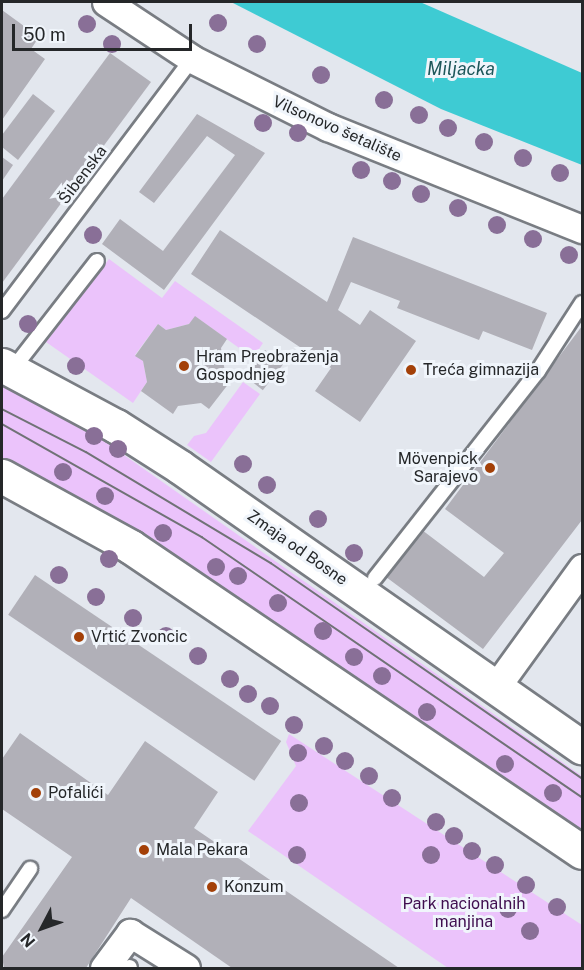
<!DOCTYPE html>
<meta charset="utf-8">
<style>
body{margin:0}
#map{position:relative;width:584px;height:970px;overflow:hidden;background:#e3e7ee;font-family:"Public Sans",sans-serif}
div>[style]{position:absolute}
.green>*{inset:0;background:#ebc3fb}
.water>*{inset:0;background:#3ecbd3}
.building>*{inset:0;background:#b1b0b8;transform-origin:0 0}
.roads{filter:drop-shadow(2px 0 #797d83) drop-shadow(-2px 0 #797d83) drop-shadow(0 2px #797d83) drop-shadow(0 -2px #797d83)}
.service>*{height:14px;margin:-7px;padding:0 7px;transform-origin:7px;border-radius:7px;background:#fff}
.minor>*{height:27px;margin:-13.5px;padding:0 13.5px;transform-origin:13.5px;border-radius:13.5px;background:#fff}
.secondary>*{height:33px;margin:-16.5px;padding:0 16.5px;transform-origin:16.5px;border-radius:16.5px;background:#fff}
.tram>*{height:1.5px;margin:-0.75px;padding:0 0.75px;transform-origin:0.75px;border-radius:0.75px;background:#707276}
.trees>*{width:18px;height:18px;margin:-9px;border-radius:50%;background:#896f97}
.dots>*{width:16px;height:16px;translate:-50% -50%;box-sizing:border-box;border:3px solid #f0f5fb;border-radius:50%}
span{translate:-50% -50%;white-space:nowrap;text-align:center;line-height:1.15;-webkit-text-stroke:6px #f0f5fb;paint-order:stroke}
.street-label{font-size:16px;color:#252729}
.poi-label{font-size:16px;color:#252729}
.left{translate:0 -50%;text-align:left}
.right{translate:-100% -50%;text-align:right}
.park-label{font-size:16px;color:#3f0d4f}
.water-label{font-size:18px;color:#1e575a;font-style:italic}
.frame{position:absolute;inset:0;border:3px solid #252729;pointer-events:none}
.north{position:absolute;left:12px;top:898px;width:60px;height:60px;-webkit-text-stroke:4px #f0f5fb;paint-order:stroke;rotate:229deg;font-size:16px;font-weight:700;line-height:24px;text-align:center;color:#252729}
.north::after{content:'';display:block;margin:auto;width:21px;height:27px;background:#252729;clip-path:polygon(50% 0,100% 100%,50% 72%,0 100%)}
.scale{position:absolute;left:12px;top:24px;width:180px;height:27px;box-sizing:border-box;border:3px solid #252729;border-top:0;padding-left:8px;font-size:18px;line-height:21px;white-space:nowrap;color:#252729;-webkit-text-stroke:4px #f0f5fb;paint-order:stroke}
</style>
<div id="map">
<div class="green">
<div style="clip-path:polygon(109px 259px,162px 298px,175px 281px,263px 343px,253px 358px,196px 317px,189px 324px,166px 330px,158px 324px,135px 355px,143px 361px,147px 382px,133px 403px,46px 342px)"></div>
<div style="clip-path:polygon(2px 382px,84px 427px,582px 776px,582px 840px,2px 462px)"></div>
<div style="clip-path:polygon(243px 382px,260px 394px,211px 462px,187px 445px,194px 436px,206px 433px)"></div>
<div style="clip-path:polygon(289px 734px,582px 925px,582px 968px,448px 968px,248px 831px,296px 766px,286px 742px)"></div>
</div>
<div class="water">
<div style="clip-path:polygon(231px 2px,420px 2px,582px 73px,582px 165px,441px 109px)"></div>
</div>
<div class="building">
<div style="clip-path:polygon(2px 10px,39px 37px,31px 49px,45px 59px,2px 120px)"></div>
<div style="clip-path:polygon(110px 53px,151px 82px,2px 283px,2px 199px)"></div>
<div style="clip-path:polygon(33px 94px,55px 111px,18px 160px,2px 147px,2px 135px)"></div>
<div style="clip-path:polygon(197px 114px,265px 153px,164px 290px,102px 244px,120px 219px,163px 251px,235px 155px,207px 136px,154px 203px,139px 192px)"></div>
<div style="clip-path:polygon(2px 157px,13px 165px,2px 181px)"></div>
<div style="clip-path:polygon(220px 230px,327px 302px,353px 237px,547px 313px,532px 350px,483px 331px,479px 340px,397px 308px,400px 301px,351px 282px,338px 310px,360px 325px,370px 310px,416px 341px,360px 422px,315px 391px,331px 368px,191px 274px)"></div>
<div style="clip-path:polygon(195px 316px,227px 339px,221px 348px,225px 372px,233px 378px,209px 409px,201px 403px,178px 406px,173px 414px,141px 391px,147px 382px,143px 361px,135px 356px,158px 324px,166px 330px,189px 324px)"></div>
<div style="clip-path:polygon(582px 326px,582px 520px,483px 649px,386px 577px,422px 530px,484px 577px,504px 553px,445px 509px)"></div>
<div style="left:265px;top:350px;width:23px;height:33px;rotate:38deg"></div>
<div style="left:35px;top:575px;width:297px;height:48px;rotate:34deg"></div>
<div style="clip-path:polygon(20px 733px,108px 795px,145px 741px,218px 792px,194px 828px,399px 968px,232px 968px,131px 898px,86px 968px,4px 968px,2px 957px,72px 857px,2px 809px,2px 759px)"></div>
</div>
<div class="roads">
<div class="service">
<div style="left:2px;top:311px;width:316px;rotate:-53deg"></div>
<div style="left:12px;top:370px;width:138px;rotate:-52.1deg"></div>
<div style="left:375px;top:578px;width:263px;rotate:-51.8deg"></div>
<div style="left:538px;top:371px;width:81px;rotate:-57.1deg"></div>
<div style="left:2px;top:910px;width:50px;rotate:-55.7deg"></div>
<div style="left:128px;top:968px;width:2px;rotate:-27deg"></div>
</div>
<div class="minor">
<div style="left:106px;top:2px;width:103px;rotate:33.5deg"></div>
<div style="left:192px;top:59px;width:152px;rotate:26.6deg"></div>
<div style="left:328px;top:127px;width:274px;rotate:21.9deg"></div>
<div style="left:496px;top:687px;width:147px;rotate:-54.1deg"></div>
<div style="left:104px;top:968px;width:44px;rotate:-53.4deg"></div>
<div style="left:130px;top:933px;width:66px;rotate:32deg"></div>
</div>
<div class="secondary">
<div style="left:2px;top:365px;width:129px;rotate:28.2deg"></div>
<div style="left:116px;top:426px;width:76px;rotate:32.6deg"></div>
<div style="left:180px;top:467px;width:490px;rotate:34.9deg"></div>
<div style="left:2px;top:476px;width:147px;rotate:28.8deg"></div>
<div style="left:131px;top:547px;width:544px;rotate:34.07deg"></div>
</div>
</div>
<div class="tram">
<div style="left:2px;top:409px;width:94px;rotate:27.1deg"></div>
<div style="left:86px;top:452px;width:216px;rotate:31deg"></div>
<div style="left:271px;top:563px;width:378px;rotate:34.7deg"></div>
<div style="left:2px;top:424px;width:230px;rotate:29.5deg"></div>
<div style="left:202px;top:537px;width:460px;rotate:34.4deg"></div>
</div>
<div class="trees">
<div style="left:218px;top:23px"></div>
<div style="left:87px;top:24px"></div>
<div style="left:112px;top:44px"></div>
<div style="left:257px;top:44px"></div>
<div style="left:321px;top:75px"></div>
<div style="left:384px;top:100px"></div>
<div style="left:419px;top:115px"></div>
<div style="left:263px;top:123px"></div>
<div style="left:448px;top:128px"></div>
<div style="left:298px;top:133px"></div>
<div style="left:484px;top:142px"></div>
<div style="left:523px;top:158px"></div>
<div style="left:361px;top:170px"></div>
<div style="left:560px;top:173px"></div>
<div style="left:392px;top:181px"></div>
<div style="left:421px;top:194px"></div>
<div style="left:458px;top:208px"></div>
<div style="left:497px;top:225px"></div>
<div style="left:93px;top:235px"></div>
<div style="left:533px;top:239px"></div>
<div style="left:569px;top:255px"></div>
<div style="left:28px;top:324px"></div>
<div style="left:76px;top:366px"></div>
<div style="left:94px;top:436px"></div>
<div style="left:118px;top:449px"></div>
<div style="left:243px;top:464px"></div>
<div style="left:63px;top:472px"></div>
<div style="left:267px;top:485px"></div>
<div style="left:105px;top:496px"></div>
<div style="left:318px;top:519px"></div>
<div style="left:163px;top:533px"></div>
<div style="left:354px;top:553px"></div>
<div style="left:109px;top:559px"></div>
<div style="left:216px;top:567px"></div>
<div style="left:59px;top:575px"></div>
<div style="left:238px;top:576px"></div>
<div style="left:96px;top:597px"></div>
<div style="left:278px;top:603px"></div>
<div style="left:133px;top:618px"></div>
<div style="left:323px;top:631px"></div>
<div style="left:166px;top:636px"></div>
<div style="left:198px;top:656px"></div>
<div style="left:354px;top:657px"></div>
<div style="left:382px;top:676px"></div>
<div style="left:230px;top:679px"></div>
<div style="left:248px;top:694px"></div>
<div style="left:270px;top:706px"></div>
<div style="left:427px;top:712px"></div>
<div style="left:294px;top:725px"></div>
<div style="left:324px;top:746px"></div>
<div style="left:298px;top:753px"></div>
<div style="left:345px;top:761px"></div>
<div style="left:505px;top:764px"></div>
<div style="left:369px;top:776px"></div>
<div style="left:553px;top:793px"></div>
<div style="left:392px;top:798px"></div>
<div style="left:299px;top:803px"></div>
<div style="left:436px;top:822px"></div>
<div style="left:454px;top:836px"></div>
<div style="left:472px;top:851px"></div>
<div style="left:297px;top:855px"></div>
<div style="left:431px;top:855px"></div>
<div style="left:495px;top:865px"></div>
<div style="left:526px;top:885px"></div>
<div style="left:557px;top:907px"></div>
<div style="left:508px;top:909px"></div>
<div style="left:530px;top:931px"></div>
</div>
<div class="dots">
<div style="left:184px;top:366px;background:#a34008"></div>
<div style="left:411px;top:370px;background:#a34008"></div>
<div style="left:490px;top:468px;background:#a34008"></div>
<div style="left:79px;top:637px;background:#a34008"></div>
<div style="left:36px;top:793px;background:#a34008"></div>
<div style="left:144px;top:850px;background:#a34008"></div>
<div style="left:212px;top:887px;background:#a34008"></div>
</div>
<div class="street-label">
<span style="left:337px;top:129px;rotate:24deg">Vilsonovo šetalište</span>
<span style="left:83px;top:175px;rotate:-53deg">Šibenska</span>
<span style="left:297px;top:548px;rotate:35deg">Zmaja od Bosne</span>
</div>
<div class="poi-label">
<span class="left" style="left:196px;top:366px">Hram Preobraženja<br>Gospodnjeg</span>
<span class="left" style="left:423px;top:370px">Treća gimnazija</span>
<span class="right" style="left:478px;top:468px">Mövenpick<br>Sarajevo</span>
<span class="left" style="left:91px;top:637px">Vrtić Zvoncic</span>
<span class="left" style="left:48px;top:793px">Pofalići</span>
<span class="left" style="left:156px;top:850px">Mala Pekara</span>
<span class="left" style="left:224px;top:887px">Konzum</span>
</div>
<div class="park-label">
<span style="left:464px;top:913px">Park nacionalnih<br>manjina</span>
</div>
<div class="water-label">
<span style="left:461px;top:69px">Miljacka</span>
</div>
<div class="frame"></div>
<div class="north">N</div>
<div class="scale">50 m</div>
</div>
